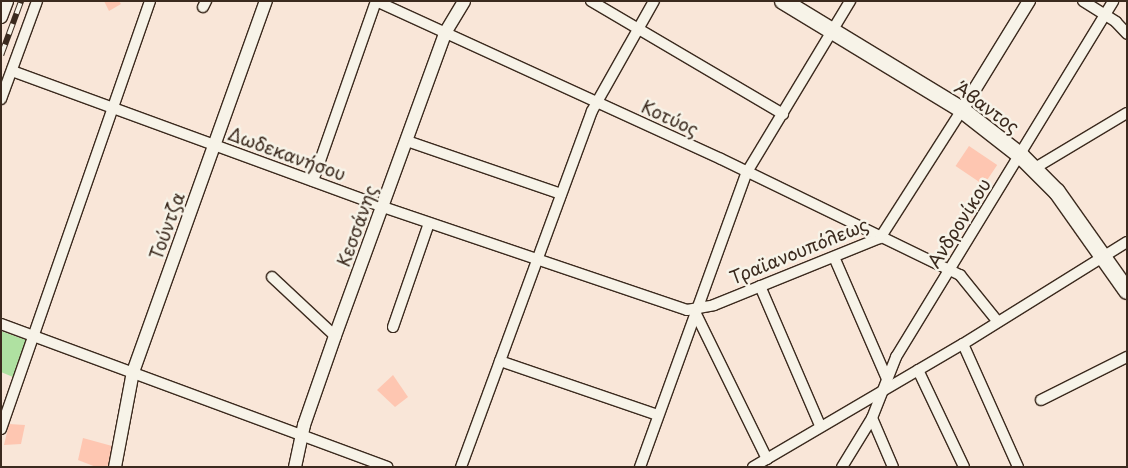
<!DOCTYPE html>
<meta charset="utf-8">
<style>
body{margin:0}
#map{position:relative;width:1128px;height:468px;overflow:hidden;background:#f9e6d8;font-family:"Playpen Sans",sans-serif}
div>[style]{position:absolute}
.green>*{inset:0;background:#afe1a1}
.building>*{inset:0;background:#fec6b1;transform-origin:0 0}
.roads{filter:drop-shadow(1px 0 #3b2a1e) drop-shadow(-1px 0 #3b2a1e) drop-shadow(0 1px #3b2a1e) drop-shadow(0 -1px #3b2a1e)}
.minor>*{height:10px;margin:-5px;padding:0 5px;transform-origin:5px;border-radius:5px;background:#f7f3e8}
.tertiary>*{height:12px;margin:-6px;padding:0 6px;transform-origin:6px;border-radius:6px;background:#f7f3e8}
.primary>*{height:16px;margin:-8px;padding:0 8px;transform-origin:8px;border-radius:8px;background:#f7f3e8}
.rail>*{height:5.5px;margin-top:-2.75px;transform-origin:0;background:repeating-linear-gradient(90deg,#f7f3e8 0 11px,#3b2a1e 0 22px);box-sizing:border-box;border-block:1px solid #3b2a1e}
span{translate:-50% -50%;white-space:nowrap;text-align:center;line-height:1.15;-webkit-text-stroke:5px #f7f3e8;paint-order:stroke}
.street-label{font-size:18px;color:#3b2a1e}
.frame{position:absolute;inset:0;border:2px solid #3b2a1e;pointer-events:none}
</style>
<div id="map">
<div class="green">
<div style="clip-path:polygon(1px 331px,26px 340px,13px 377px,1px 372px)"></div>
</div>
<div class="building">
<div style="clip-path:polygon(104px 1px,119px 1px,121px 4px,109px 11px)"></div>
<div style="left:969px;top:146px;width:34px;height:24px;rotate:34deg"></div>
<div style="clip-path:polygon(393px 375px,408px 397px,395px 407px,377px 390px)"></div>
<div style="clip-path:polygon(9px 424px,25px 425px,21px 444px,4px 445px)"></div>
<div style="clip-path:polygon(83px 438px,112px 446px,108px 467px,96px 467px,78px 460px)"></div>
</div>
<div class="roads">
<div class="minor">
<div style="left:376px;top:1px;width:379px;rotate:24.6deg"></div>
<div style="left:721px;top:159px;width:266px;rotate:25.9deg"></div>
<div style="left:960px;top:275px;width:60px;rotate:51deg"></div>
<div style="left:591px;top:1px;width:223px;rotate:30.5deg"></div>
<div style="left:1083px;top:1px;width:39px;rotate:32deg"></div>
<div style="left:1116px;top:22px;width:16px;rotate:47deg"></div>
<div style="left:203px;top:7px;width:7px;rotate:-63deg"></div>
<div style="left:12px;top:71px;width:395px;rotate:20.1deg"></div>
<div style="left:383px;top:207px;width:321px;rotate:18.7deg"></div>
<div style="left:687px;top:310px;width:27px;rotate:-10deg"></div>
<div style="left:714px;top:305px;width:179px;rotate:-22deg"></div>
<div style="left:880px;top:238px;width:152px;rotate:-57.4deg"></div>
<div style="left:1px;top:99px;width:104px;rotate:-69.8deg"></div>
<div style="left:407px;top:141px;width:163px;rotate:19deg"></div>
<div style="left:1035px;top:168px;width:107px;rotate:-30.9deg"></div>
<div style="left:313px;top:181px;width:191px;rotate:-70.7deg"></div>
<div style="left:834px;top:257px;width:133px;rotate:66.5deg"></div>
<div style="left:272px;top:277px;width:86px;rotate:43.1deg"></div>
<div style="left:760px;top:286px;width:151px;rotate:66.7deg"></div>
<div style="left:694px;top:310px;width:166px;rotate:63.9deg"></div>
<div style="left:1px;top:324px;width:412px;rotate:20.3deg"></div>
<div style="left:393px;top:327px;width:110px;rotate:-70.9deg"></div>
<div style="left:963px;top:344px;width:135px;rotate:65.9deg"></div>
<div style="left:500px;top:361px;width:167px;rotate:18.9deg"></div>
<div style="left:918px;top:370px;width:107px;rotate:64.6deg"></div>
<div style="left:1041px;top:400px;width:96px;rotate:-26.6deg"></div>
<div style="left:872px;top:418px;width:53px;rotate:66.8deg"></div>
<div style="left:1px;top:429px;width:453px;rotate:-70.8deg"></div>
<div style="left:461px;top:467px;width:379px;rotate:-69.8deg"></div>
<div style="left:592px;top:111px;width:126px;rotate:-60.6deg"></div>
<div style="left:640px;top:467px;width:314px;rotate:-70.1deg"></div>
<div style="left:747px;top:172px;width:200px;rotate:-58.9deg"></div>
<div style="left:753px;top:467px;width:243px;rotate:-30.4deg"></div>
<div style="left:963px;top:344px;width:193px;rotate:-31.9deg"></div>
<div style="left:842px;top:467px;width:57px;rotate:-58.5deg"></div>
<div style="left:872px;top:418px;width:66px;rotate:-68.5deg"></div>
<div style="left:896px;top:357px;width:417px;rotate:-58.6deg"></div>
</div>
<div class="tertiary">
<div style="left:1px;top:17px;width:17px;rotate:-69deg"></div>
<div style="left:962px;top:110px;width:128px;rotate:-58.4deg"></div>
<div style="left:115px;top:467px;width:97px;rotate:-79.3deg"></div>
<div style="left:133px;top:372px;width:394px;rotate:-70.3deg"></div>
<div style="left:295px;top:467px;width:43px;rotate:-77.9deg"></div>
<div style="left:304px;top:425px;width:94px;rotate:-70.8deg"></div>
<div style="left:335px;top:336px;width:322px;rotate:-70deg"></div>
<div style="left:445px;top:33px;width:37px;rotate:-59deg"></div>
</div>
<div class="primary">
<div style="left:783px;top:1px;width:210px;rotate:31.3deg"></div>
<div style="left:962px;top:110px;width:75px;rotate:37.9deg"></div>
<div style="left:1021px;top:156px;width:51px;rotate:45deg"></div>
<div style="left:1057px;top:192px;width:121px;rotate:54.7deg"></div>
</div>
</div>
<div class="rail">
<div style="left:1px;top:55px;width:58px;rotate:-69.7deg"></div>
</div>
<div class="street-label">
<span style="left:987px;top:107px;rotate:36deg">Άβαντος</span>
<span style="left:670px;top:118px;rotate:25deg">Κοτύος</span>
<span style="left:287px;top:154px;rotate:20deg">Δωδεκανήσου</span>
<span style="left:959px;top:223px;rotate:-58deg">Ανδρονίκου</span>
<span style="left:167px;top:226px;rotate:-70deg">Τούντζα</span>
<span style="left:357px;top:226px;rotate:-70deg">Κεσσάνης</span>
<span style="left:799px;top:251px;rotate:-22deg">Τραϊανουπόλεως</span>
</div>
<div class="frame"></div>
</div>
